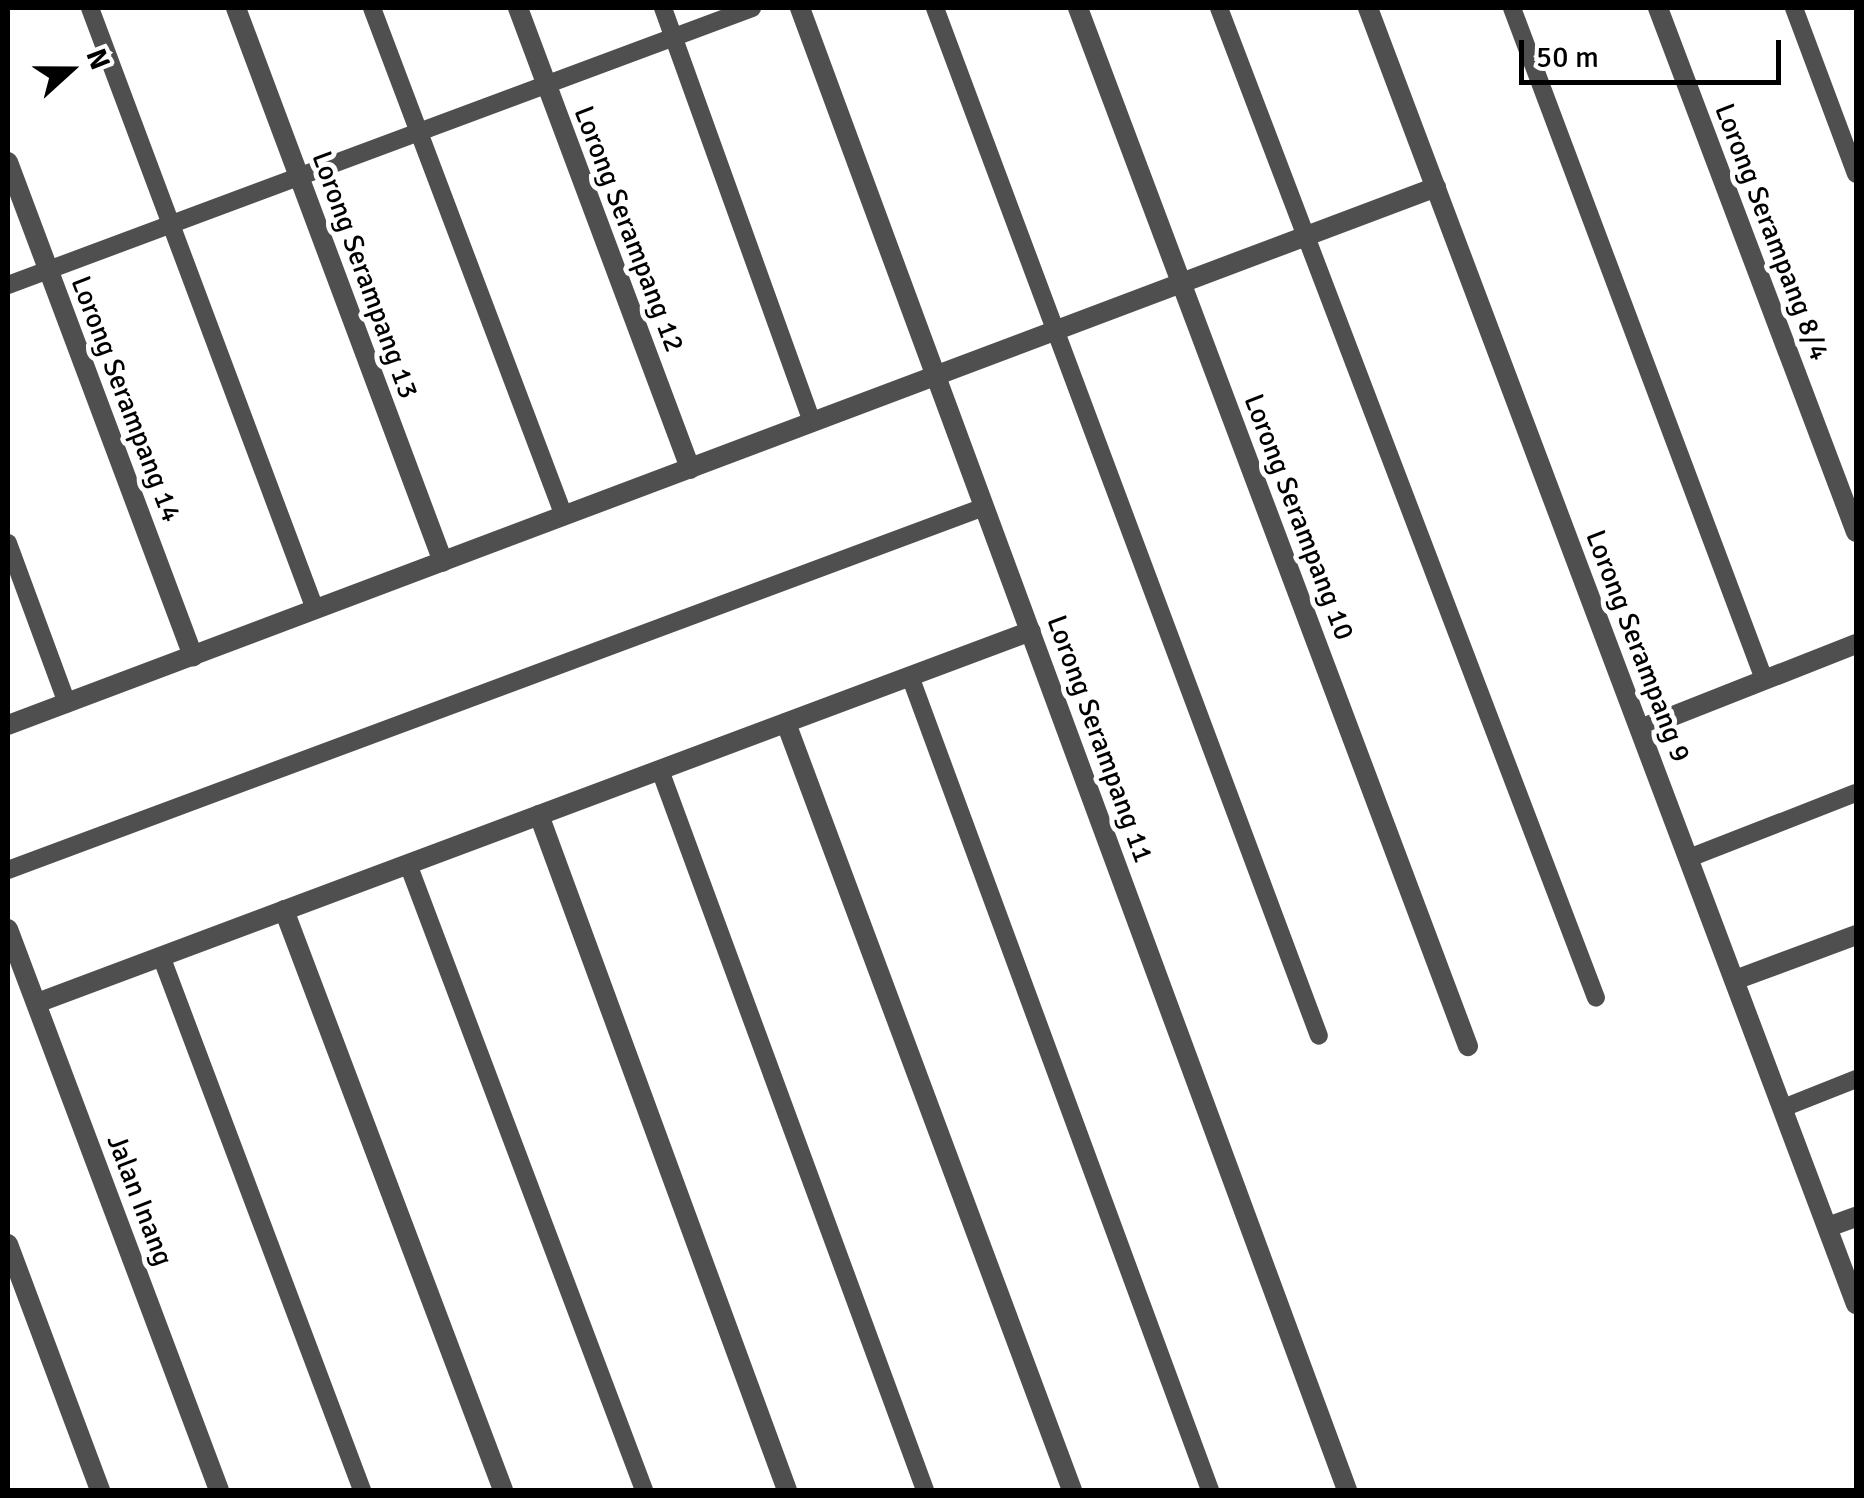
<!DOCTYPE html>
<style>
body{margin:0}
#map{position:relative;width:1864px;height:1498px;overflow:hidden;background:#fff;font-family:Signika,sans-serif}
div>[style]{position:absolute}
.lane>*{height:18px;margin:-9px;padding:0 9px;transform-origin:9px;border-radius:9px;background:#4f4f4f}
.street>*{height:20px;margin:-10px;padding:0 10px;transform-origin:10px;border-radius:10px;background:#4f4f4f}
span{translate:-50% -50%;white-space:nowrap;text-align:center;line-height:1.15;-webkit-text-stroke:10px #fff;paint-order:stroke}
.street-label{font-size:28px;color:#000}
.frame{position:absolute;inset:0;border:10px solid #000;pointer-events:none}
.north{position:absolute;left:20px;top:20px;width:100px;height:100px;-webkit-text-stroke:8px #fff;paint-order:stroke;rotate:69deg;font-size:28px;font-weight:700;line-height:40px;text-align:center;color:#000}
.north::after{content:'';display:block;margin:auto;width:35px;height:45px;background:#000;clip-path:polygon(50% 0,100% 100%,50% 72%,0 100%)}
.scale{position:absolute;left:1519px;top:40px;width:262px;height:45px;box-sizing:border-box;border:5px solid #000;border-top:0;padding-left:12px;font-size:30px;line-height:35px;white-space:nowrap;color:#000;-webkit-text-stroke:8px #fff;paint-order:stroke}
</style>
<div id="map">
<div class="lane">
<div style="left:90px;top:8px;width:642px;rotate:69.48deg"></div>
<div style="left:372px;top:8px;width:543px;rotate:69.3deg"></div>
<div style="left:663px;top:8px;width:440px;rotate:70.2deg"></div>
<div style="left:935px;top:8px;width:1097px;rotate:69.52deg"></div>
<div style="left:1219px;top:8px;width:1059px;rotate:69.15deg"></div>
<div style="left:1512px;top:8px;width:717px;rotate:69.42deg"></div>
<div style="left:1794px;top:8px;width:177px;rotate:69.5deg"></div>
<div style="left:8px;top:285px;width:794px;rotate:-20.42deg"></div>
<div style="left:8px;top:543px;width:171px;rotate:69.8deg"></div>
<div style="left:910px;top:676px;width:868px;rotate:69.77deg"></div>
<div style="left:660px;top:770px;width:767px;rotate:69.79deg"></div>
<div style="left:1689px;top:858px;width:179px;rotate:-21.3deg"></div>
<div style="left:408px;top:864px;width:669px;rotate:69.34deg"></div>
<div style="left:8px;top:870px;width:1041px;rotate:-20.4deg"></div>
<div style="left:161px;top:956px;width:571px;rotate:69.37deg"></div>
<div style="left:1783px;top:1108px;width:79px;rotate:-21.7deg"></div>
</div>
<div class="street">
<div style="left:236px;top:8px;width:591px;rotate:69.51deg"></div>
<div style="left:518px;top:8px;width:492px;rotate:69.5deg"></div>
<div style="left:800px;top:8px;width:1580px;rotate:69.74deg"></div>
<div style="left:1078px;top:8px;width:1109px;rotate:69.41deg"></div>
<div style="left:1368px;top:8px;width:1385px;rotate:69.37deg"></div>
<div style="left:1658px;top:8px;width:560px;rotate:69.3deg"></div>
<div style="left:8px;top:162px;width:528px;rotate:69.47deg"></div>
<div style="left:786px;top:723px;width:819px;rotate:69.55deg"></div>
<div style="left:8px;top:725px;width:1526px;rotate:-20.64deg"></div>
<div style="left:1640px;top:729px;width:232px;rotate:-21.5deg"></div>
<div style="left:539px;top:815px;width:719px;rotate:69.83deg"></div>
<div style="left:284px;top:910px;width:620px;rotate:69.31deg"></div>
<div style="left:8px;top:929px;width:599px;rotate:69.39deg"></div>
<div style="left:1735px;top:980px;width:129px;rotate:-20.4deg"></div>
<div style="left:37px;top:1003px;width:1061px;rotate:-20.52deg"></div>
<div style="left:1828px;top:1227px;width:30px;rotate:-20deg"></div>
<div style="left:8px;top:1244px;width:263px;rotate:69.5deg"></div>
</div>
<div class="street-label">
<span style="left:629px;top:229px;rotate:69deg">Lorong Serampang 12</span>
<span style="left:1772px;top:232px;rotate:69deg">Lorong Serampang 8/4</span>
<span style="left:365px;top:275px;rotate:70deg">Lorong Serampang 13</span>
<span style="left:126px;top:399px;rotate:69deg">Lorong Serampang 14</span>
<span style="left:1299px;top:517px;rotate:69deg">Lorong Serampang 10</span>
<span style="left:1638px;top:646px;rotate:69deg">Lorong Serampang 9</span>
<span style="left:1100px;top:739px;rotate:70deg">Lorong Serampang 11</span>
<span style="left:140px;top:1200px;rotate:69deg">Jalan Inang</span>
</div>
<div class="frame"></div>
<div class="north">N</div>
<div class="scale">50 m</div>
</div>
